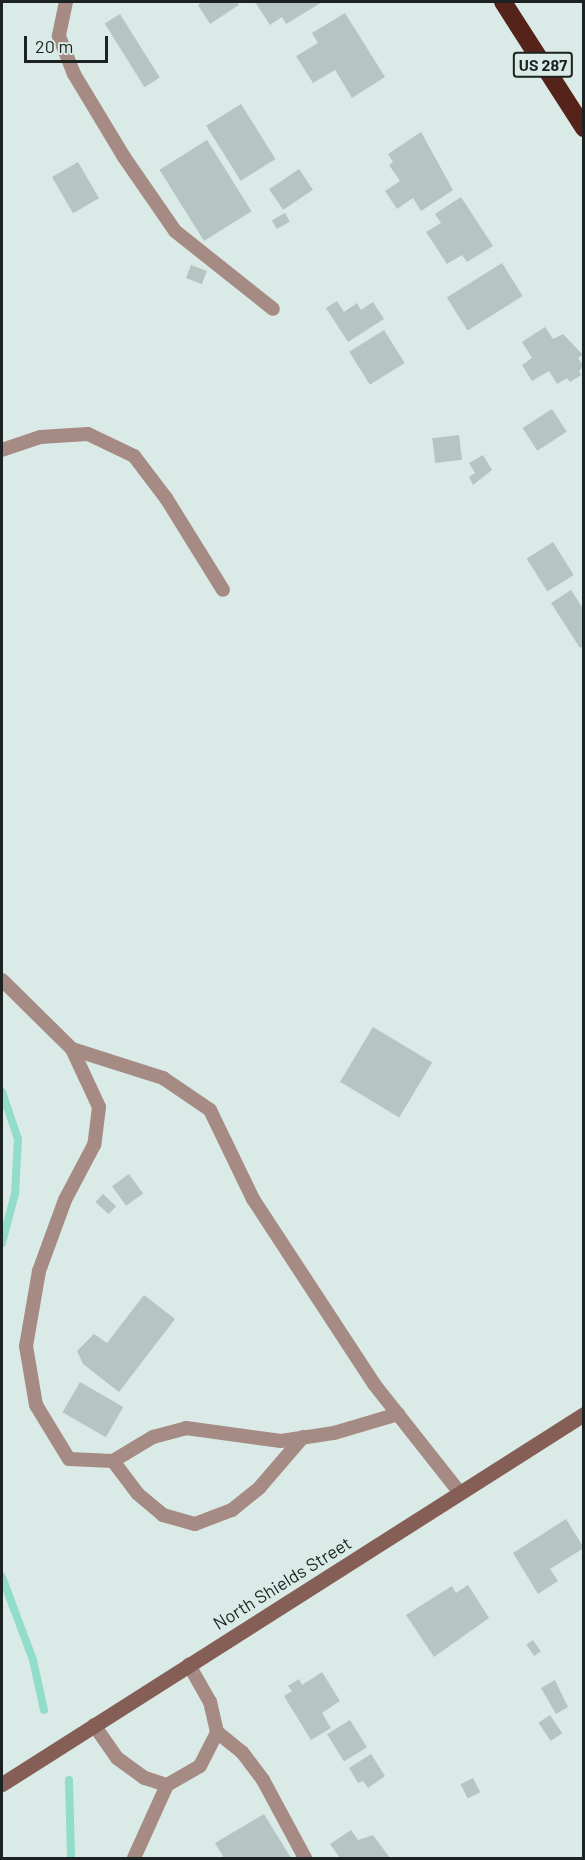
<!DOCTYPE html>
<style>
body{margin:0}
#map{position:relative;width:585px;height:1860px;overflow:hidden;background:#daebe7;font-family:Barlow,sans-serif}
div>[style]{position:absolute}
.stream>*{height:8px;margin:-4px;padding:0 4px;transform-origin:4px;border-radius:4px;background:#91dccb}
.building>*{inset:0;background:#b5c5c1;transform-origin:0 0}
.lane>*{height:14px;margin:-7px;padding:0 7px;transform-origin:7px;border-radius:7px;background:#a68a84}
.secondary>*{height:15px;margin:-7.5px;padding:0 7.5px;transform-origin:7.5px;border-radius:7.5px;background:#855e56}
.highway>*{height:18px;margin:-9px;padding:0 9px;transform-origin:9px;border-radius:9px;background:#56231a}
span{translate:-50% -50%;white-space:nowrap;text-align:center;line-height:1.15;-webkit-text-stroke:4.5px #daebe7;paint-order:stroke}
.shield-label span{padding:2px 4px;background:#daebe7;border:2px solid;border-radius:4px;-webkit-text-stroke-width:0}
.shield-label{font-size:16px;color:#1c2221;font-weight:700}
.street-label{font-size:18px;color:#1c2221}
.frame{position:absolute;inset:0;border:3px solid #1c2221;pointer-events:none}
.scale{position:absolute;left:24px;top:36px;width:84px;height:27px;box-sizing:border-box;border:3px solid #1c2221;border-top:0;padding-left:8px;font-size:18px;line-height:21px;white-space:nowrap;color:#1c2221;-webkit-text-stroke:4px #daebe7;paint-order:stroke}
</style>
<div id="map">
<div class="stream">
<div style="left:2px;top:1092px;width:50px;rotate:71.2deg"></div>
<div style="left:18px;top:1139px;width:55px;rotate:93.1deg"></div>
<div style="left:15px;top:1194px;width:51px;rotate:104.9deg"></div>
<div style="left:2px;top:1577px;width:89px;rotate:69.5deg"></div>
<div style="left:33px;top:1660px;width:51px;rotate:77.6deg"></div>
<div style="left:69px;top:1780px;width:78px;rotate:88.5deg"></div>
</div>
<div class="building">
<div style="clip-path:polygon(202px 2px,237px 2px,239px 5px,210px 24px,198px 5px)"></div>
<div style="clip-path:polygon(255px 2px,322px 2px,286px 24px,282px 17px,270px 25px)"></div>
<div style="clip-path:polygon(345px 13px,385px 77px,352px 98px,335px 70px,313px 83px,296px 56px,318px 43px,312px 33px)"></div>
<div style="left:120px;top:14px;width:75px;height:18px;rotate:58deg"></div>
<div style="left:241px;top:104px;width:65px;height:41px;rotate:58deg"></div>
<div style="clip-path:polygon(421px 132px,453px 190px,421px 211px,413px 198px,397px 209px,385px 191px,400px 181px,389px 165px,393px 162px,388px 154px)"></div>
<div style="left:207px;top:140px;width:84px;height:56px;rotate:58deg"></div>
<div style="left:78px;top:162px;width:42px;height:30px;rotate:60deg"></div>
<div style="left:299px;top:169px;width:25px;height:36px;rotate:56deg"></div>
<div style="clip-path:polygon(461px 197px,493px 246px,467px 262px,462px 255px,447px 264px,426px 232px,441px 223px,435px 214px)"></div>
<div style="left:285px;top:213px;width:10px;height:15px;rotate:61deg"></div>
<div style="left:502px;top:263px;width:39px;height:65px;rotate:58deg"></div>
<div style="left:191px;top:265px;width:17px;height:14px;rotate:21deg"></div>
<div style="clip-path:polygon(337px 301px,344px 312px,357px 303px,361px 310px,373px 302px,384px 319px,348px 342px,326px 308px)"></div>
<div style="clip-path:polygon(545px 327px,553px 339px,563px 334px,583px 355px,578px 358px,584px 366px,579px 371px,581px 375px,570px 382px,567px 378px,557px 384px,549px 371px,532px 381px,522px 365px,532px 358px,522px 342px)"></div>
<div style="left:384px;top:330px;width:39px;height:41px;rotate:58deg"></div>
<div style="left:552px;top:409px;width:27px;height:35px;rotate:57deg"></div>
<div style="left:459px;top:435px;width:25px;height:27px;rotate:83deg"></div>
<div style="clip-path:polygon(483px 455px,492px 470px,473px 485px,469px 477px,475px 473px,469px 463px)"></div>
<div style="left:553px;top:542px;width:39px;height:31px;rotate:58deg"></div>
<div style="clip-path:polygon(571px 590px,584px 610px,584px 646px,580px 648px,551px 603px)"></div>
<div style="left:373px;top:1027px;width:69px;height:64px;rotate:31deg"></div>
<div style="left:129px;top:1174px;width:24px;height:21px;rotate:54deg"></div>
<div style="left:103px;top:1194px;width:18px;height:11px;rotate:43deg"></div>
<div style="clip-path:polygon(144px 1295px,175px 1319px,119px 1392px,83px 1364px,77px 1351px,94px 1334px,107px 1343px)"></div>
<div style="left:80px;top:1382px;width:50px;height:35px;rotate:30deg"></div>
<div style="clip-path:polygon(566px 1519px,584px 1548px,550px 1569px,558px 1581px,538px 1594px,513px 1553px)"></div>
<div style="clip-path:polygon(468px 1585px,489px 1618px,434px 1657px,406px 1615px,452px 1586px,456px 1593px)"></div>
<div style="left:533px;top:1640px;width:14px;height:8px;rotate:56deg"></div>
<div style="clip-path:polygon(322px 1672px,340px 1701px,322px 1713px,331px 1728px,311px 1740px,284px 1696px,292px 1691px,288px 1686px,299px 1679px,302px 1685px)"></div>
<div style="clip-path:polygon(555px 1680px,568px 1707px,556px 1714px,541px 1688px)"></div>
<div style="left:550px;top:1715px;width:22px;height:14px;rotate:56deg"></div>
<div style="left:350px;top:1720px;width:32px;height:27px;rotate:58deg"></div>
<div style="clip-path:polygon(371px 1754px,385px 1776px,368px 1788px,363px 1781px,358px 1783px,349px 1768px)"></div>
<div style="left:473px;top:1778px;width:16px;height:14px;rotate:63deg"></div>
<div style="clip-path:polygon(264px 1814px,291px 1858px,224px 1858px,215px 1843px)"></div>
<div style="clip-path:polygon(351px 1830px,358px 1840px,373px 1835px,390px 1858px,340px 1858px,330px 1844px)"></div>
</div>
<div class="lane">
<div style="left:66px;top:2px;width:35px;rotate:102deg"></div>
<div style="left:59px;top:36px;width:41px;rotate:68.5deg"></div>
<div style="left:74px;top:74px;width:97px;rotate:58.9deg"></div>
<div style="left:124px;top:157px;width:90px;rotate:55.4deg"></div>
<div style="left:175px;top:231px;width:125px;rotate:38.5deg"></div>
<div style="left:2px;top:450px;width:40px;rotate:-18.9deg"></div>
<div style="left:40px;top:437px;width:48px;rotate:-3.6deg"></div>
<div style="left:88px;top:434px;width:51px;rotate:25.6deg"></div>
<div style="left:134px;top:456px;width:53px;rotate:52.7deg"></div>
<div style="left:166px;top:498px;width:108px;rotate:58.2deg"></div>
<div style="left:2px;top:980px;width:98px;rotate:44.6deg"></div>
<div style="left:72px;top:1049px;width:96px;rotate:17.7deg"></div>
<div style="left:163px;top:1078px;width:57px;rotate:34.2deg"></div>
<div style="left:210px;top:1110px;width:99px;rotate:64.2deg"></div>
<div style="left:253px;top:1199px;width:221px;rotate:56.8deg"></div>
<div style="left:374px;top:1384px;width:139px;rotate:51.7deg"></div>
<div style="left:72px;top:1049px;width:64px;rotate:65deg"></div>
<div style="left:99px;top:1107px;width:38px;rotate:97deg"></div>
<div style="left:94px;top:1145px;width:62px;rotate:117.8deg"></div>
<div style="left:65px;top:1200px;width:76px;rotate:110.1deg"></div>
<div style="left:39px;top:1271px;width:76px;rotate:99.8deg"></div>
<div style="left:26px;top:1346px;width:60px;rotate:80.4deg"></div>
<div style="left:36px;top:1405px;width:63px;rotate:58.6deg"></div>
<div style="left:69px;top:1459px;width:44px;rotate:2.6deg"></div>
<div style="left:113px;top:1461px;width:47px;rotate:-31deg"></div>
<div style="left:153px;top:1437px;width:34px;rotate:-15deg"></div>
<div style="left:186px;top:1428px;width:96px;rotate:7.8deg"></div>
<div style="left:281px;top:1441px;width:54px;rotate:-8.6deg"></div>
<div style="left:334px;top:1433px;width:67px;rotate:-16.5deg"></div>
<div style="left:113px;top:1461px;width:41px;rotate:52.9deg"></div>
<div style="left:138px;top:1494px;width:33px;rotate:40deg"></div>
<div style="left:163px;top:1515px;width:33px;rotate:16deg"></div>
<div style="left:195px;top:1524px;width:40px;rotate:-21deg"></div>
<div style="left:232px;top:1510px;width:36px;rotate:-39deg"></div>
<div style="left:260px;top:1487px;width:66px;rotate:-49.3deg"></div>
<div style="left:94px;top:1725px;width:40px;rotate:55.1deg"></div>
<div style="left:117px;top:1758px;width:34px;rotate:36deg"></div>
<div style="left:145px;top:1778px;width:23px;rotate:18deg"></div>
<div style="left:167px;top:1785px;width:38px;rotate:-30deg"></div>
<div style="left:200px;top:1766px;width:38px;rotate:-63deg"></div>
<div style="left:217px;top:1732px;width:31px;rotate:-103deg"></div>
<div style="left:210px;top:1702px;width:43px;rotate:-119.6deg"></div>
<div style="left:217px;top:1732px;width:32px;rotate:39deg"></div>
<div style="left:242px;top:1752px;width:35px;rotate:53deg"></div>
<div style="left:263px;top:1780px;width:89px;rotate:61.7deg"></div>
<div style="left:134px;top:1858px;width:80px;rotate:-65.7deg"></div>
</div>
<div class="secondary">
<div style="left:2px;top:1784px;width:690px;rotate:-32.45deg"></div>
</div>
<div class="highway">
<div style="left:503px;top:2px;width:150px;rotate:57.3deg"></div>
</div>
<div class="shield-label">
<span style="left:543px;top:65px">US 287</span>
</div>
<div class="street-label">
<span style="left:282px;top:1583px;rotate:-32deg">North Shields Street</span>
</div>
<div class="frame"></div>
<div class="scale">20 m</div>
</div>
